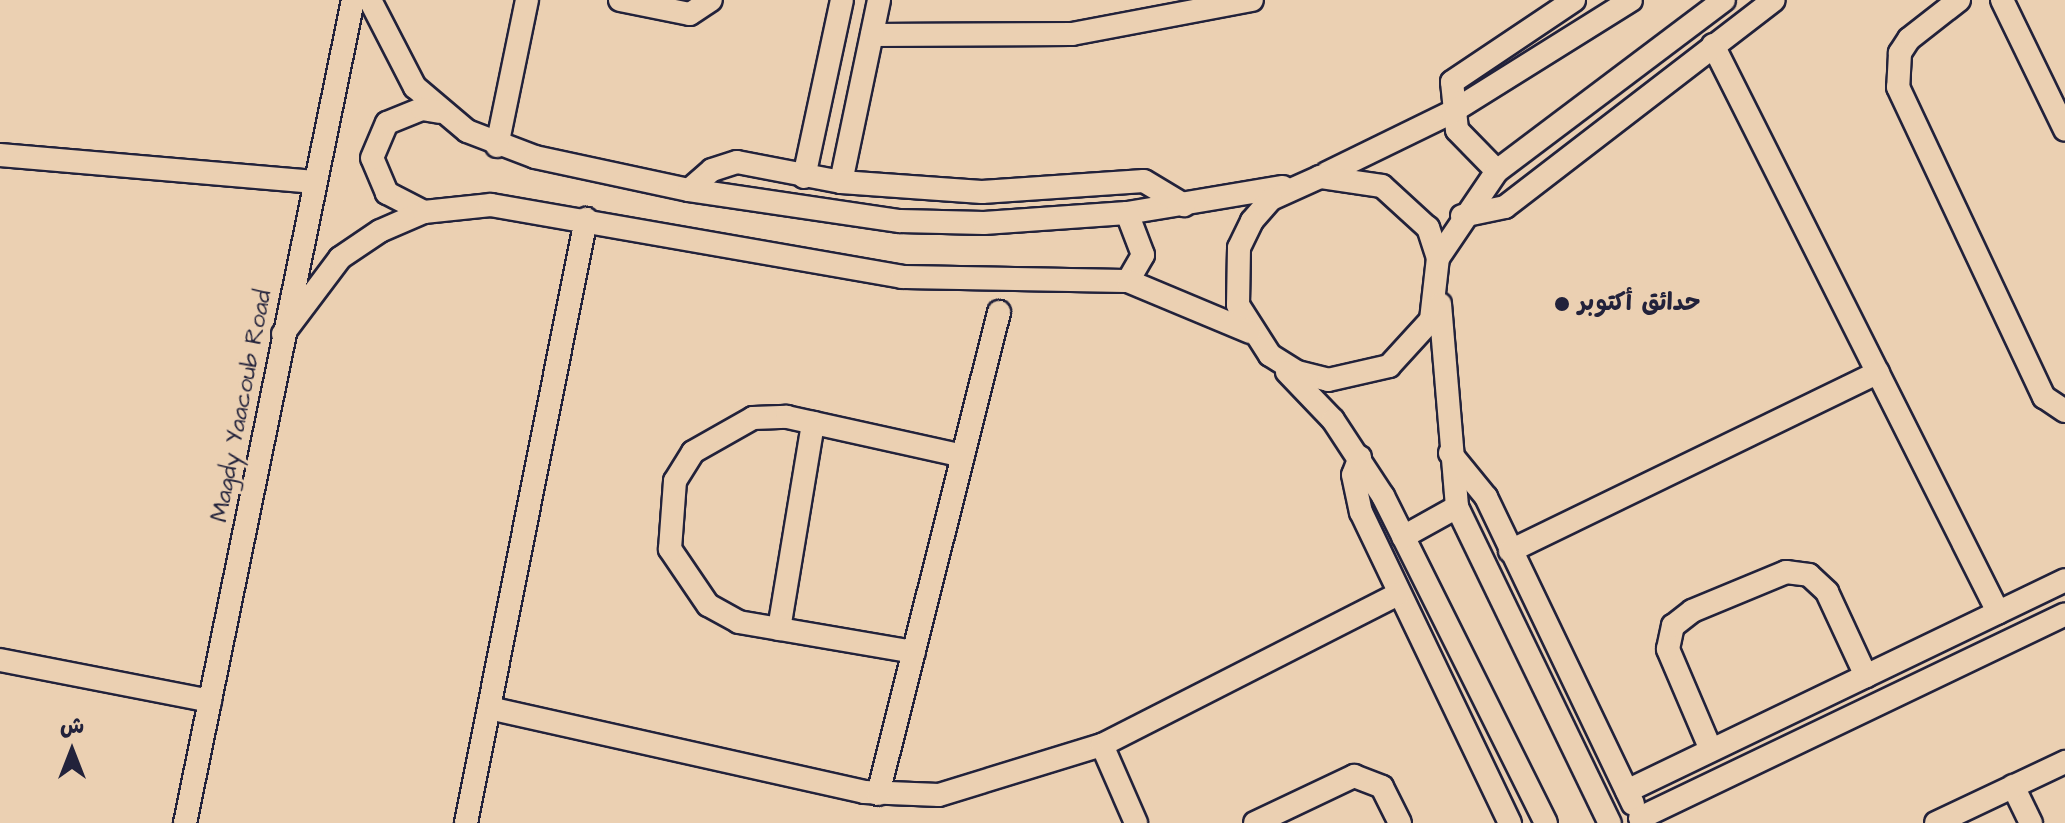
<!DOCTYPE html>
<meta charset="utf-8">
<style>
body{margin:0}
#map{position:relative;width:2065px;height:823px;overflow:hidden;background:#ebd0b2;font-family:"Architects Daughter","Playpen Sans Arabic",sans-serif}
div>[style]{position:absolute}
.roads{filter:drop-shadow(2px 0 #22223b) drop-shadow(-2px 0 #22223b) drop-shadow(0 2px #22223b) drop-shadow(0 -2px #22223b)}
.minor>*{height:22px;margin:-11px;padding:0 11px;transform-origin:11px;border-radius:11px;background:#ebd0b2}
.dots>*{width:22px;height:22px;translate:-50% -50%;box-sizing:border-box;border:4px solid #ebd0b2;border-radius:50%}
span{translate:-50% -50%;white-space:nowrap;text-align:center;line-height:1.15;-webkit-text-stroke:6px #ebd0b2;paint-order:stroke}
.poi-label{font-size:24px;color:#22223b;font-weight:700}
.left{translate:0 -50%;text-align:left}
.street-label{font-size:24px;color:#22223b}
.north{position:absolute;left:32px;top:711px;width:80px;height:80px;-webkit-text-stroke:6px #ebd0b2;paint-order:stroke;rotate:0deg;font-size:22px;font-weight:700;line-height:32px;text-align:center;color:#22223b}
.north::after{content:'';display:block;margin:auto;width:28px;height:36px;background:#22223b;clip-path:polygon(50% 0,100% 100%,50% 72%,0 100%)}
</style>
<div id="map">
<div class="roads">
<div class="minor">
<div style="left:370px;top:0;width:98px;rotate:62.7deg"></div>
<div style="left:415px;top:87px;width:68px;rotate:40.2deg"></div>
<div style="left:467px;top:131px;width:73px;rotate:20.9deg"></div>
<div style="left:535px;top:157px;width:157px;rotate:12.1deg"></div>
<div style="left:689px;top:190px;width:213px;rotate:8.4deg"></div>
<div style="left:900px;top:221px;width:84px;rotate:1.4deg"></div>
<div style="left:984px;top:223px;width:143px;rotate:-4deg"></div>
<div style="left:1127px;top:213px;width:158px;rotate:-9.5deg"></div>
<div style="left:620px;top:0;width:71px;rotate:11.3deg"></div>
<div style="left:690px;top:14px;width:25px;rotate:-34deg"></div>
<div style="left:1959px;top:0;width:63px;rotate:142deg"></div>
<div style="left:1909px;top:39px;width:17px;rotate:123deg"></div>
<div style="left:1900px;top:53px;width:34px;rotate:93deg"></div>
<div style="left:1898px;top:87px;width:343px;rotate:64.8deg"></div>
<div style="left:2044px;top:397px;width:25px;rotate:34deg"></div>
<div style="left:2002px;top:0;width:144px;rotate:64.1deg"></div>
<div style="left:872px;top:35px;width:200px;rotate:-0.3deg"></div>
<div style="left:1072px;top:34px;width:183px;rotate:-10.7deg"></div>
<div style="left:1713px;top:45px;width:635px;rotate:63.31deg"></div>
<div style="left:497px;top:146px;width:149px;rotate:-78.4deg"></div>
<div style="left:0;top:155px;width:316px;rotate:4.9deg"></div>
<div style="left:1497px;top:171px;width:57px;rotate:-134.3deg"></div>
<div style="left:1457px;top:130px;width:48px;rotate:-95.9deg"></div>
<div style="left:1452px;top:82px;width:147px;rotate:-33.9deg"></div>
<div style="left:1327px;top:173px;width:139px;rotate:-26deg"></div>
<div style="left:1452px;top:112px;width:211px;rotate:-32deg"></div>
<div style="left:804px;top:177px;width:181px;rotate:-77.9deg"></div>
<div style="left:841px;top:182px;width:186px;rotate:-78.2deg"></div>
<div style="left:689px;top:190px;width:30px;rotate:-41deg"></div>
<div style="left:712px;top:170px;width:26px;rotate:-18deg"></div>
<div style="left:737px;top:162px;width:106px;rotate:10.9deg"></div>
<div style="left:841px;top:182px;width:141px;rotate:4.1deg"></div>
<div style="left:982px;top:192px;width:162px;rotate:-3.9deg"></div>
<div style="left:1144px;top:181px;width:47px;rotate:31deg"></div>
<div style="left:424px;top:212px;width:42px;rotate:-152.8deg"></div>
<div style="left:387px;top:193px;width:38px;rotate:-113deg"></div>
<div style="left:372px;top:158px;width:38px;rotate:-67deg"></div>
<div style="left:387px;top:123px;width:38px;rotate:-22deg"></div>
<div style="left:422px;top:109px;width:18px;rotate:9deg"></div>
<div style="left:1127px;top:213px;width:45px;rotate:69.1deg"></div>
<div style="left:1143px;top:255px;width:30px;rotate:120deg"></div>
<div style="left:1462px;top:216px;width:44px;rotate:-11.8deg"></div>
<div style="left:1505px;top:207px;width:339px;rotate:-37.6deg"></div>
<div style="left:1438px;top:258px;width:32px;rotate:-108deg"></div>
<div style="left:1428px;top:228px;width:62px;rotate:-137.6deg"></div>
<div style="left:1382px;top:186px;width:63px;rotate:-171.7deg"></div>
<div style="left:1320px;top:177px;width:54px;rotate:155.8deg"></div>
<div style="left:1271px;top:199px;width:29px;rotate:131deg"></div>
<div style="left:1252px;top:221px;width:30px;rotate:116deg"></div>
<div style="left:1239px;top:248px;width:57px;rotate:91deg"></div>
<div style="left:1238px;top:305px;width:59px;rotate:57.4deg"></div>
<div style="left:1270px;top:355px;width:32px;rotate:32deg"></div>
<div style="left:1297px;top:372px;width:32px;rotate:14deg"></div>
<div style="left:1328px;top:380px;width:63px;rotate:-12.9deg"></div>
<div style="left:1389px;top:366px;width:62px;rotate:-47.6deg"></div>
<div style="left:1431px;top:320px;width:62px;rotate:-83.6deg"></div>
<div style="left:1438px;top:258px;width:105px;rotate:-55.9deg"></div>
<div style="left:1497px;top:171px;width:284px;rotate:-37deg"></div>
<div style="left:1440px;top:304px;width:204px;rotate:85.2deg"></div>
<div style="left:1457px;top:507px;width:351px;rotate:64.2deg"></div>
<div style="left:283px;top:334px;width:95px;rotate:-53.1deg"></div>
<div style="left:340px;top:258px;width:48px;rotate:-34deg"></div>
<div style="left:380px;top:231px;width:48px;rotate:-23.4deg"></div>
<div style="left:424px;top:212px;width:67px;rotate:-6deg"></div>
<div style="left:491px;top:205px;width:417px;rotate:9.9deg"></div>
<div style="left:902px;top:277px;width:226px;rotate:1deg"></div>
<div style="left:1128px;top:281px;width:132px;rotate:22.7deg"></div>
<div style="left:1287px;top:372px;width:66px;rotate:46.2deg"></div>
<div style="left:1333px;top:420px;width:91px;rotate:56.7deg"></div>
<div style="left:1383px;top:496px;width:365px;rotate:63.5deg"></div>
<div style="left:1450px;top:453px;width:57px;rotate:50.7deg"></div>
<div style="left:1486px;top:497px;width:340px;rotate:64.4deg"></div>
<div style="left:1360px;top:457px;width:19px;rotate:111deg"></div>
<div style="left:1353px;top:475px;width:38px;rotate:78deg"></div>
<div style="left:1361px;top:512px;width:345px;rotate:64.4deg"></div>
<div style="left:1403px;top:537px;width:62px;rotate:-29.1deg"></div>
<div style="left:1510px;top:551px;width:409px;rotate:-25.9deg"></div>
<div style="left:779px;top:629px;width:209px;rotate:-80.6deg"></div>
<div style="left:914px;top:652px;width:178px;rotate:-170.3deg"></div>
<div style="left:739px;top:622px;width:35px;rotate:-151deg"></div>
<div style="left:708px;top:605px;width:68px;rotate:-124.2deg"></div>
<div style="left:670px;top:549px;width:68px;rotate:-85.8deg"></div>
<div style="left:675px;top:481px;width:34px;rotate:-58deg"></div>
<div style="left:693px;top:452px;width:69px;rotate:-29.5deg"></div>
<div style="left:753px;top:418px;width:34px;rotate:-2deg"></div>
<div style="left:787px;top:417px;width:180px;rotate:12.5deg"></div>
<div style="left:0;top:660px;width:214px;rotate:11deg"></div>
<div style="left:489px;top:708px;width:384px;rotate:12.6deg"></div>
<div style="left:864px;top:792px;width:75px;rotate:2.3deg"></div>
<div style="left:939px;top:795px;width:170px;rotate:-17.1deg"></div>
<div style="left:1102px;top:745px;width:332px;rotate:-27deg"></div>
<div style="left:1102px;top:745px;width:85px;rotate:66.4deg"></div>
<div style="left:1711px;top:750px;width:110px;rotate:-113.1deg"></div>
<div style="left:1668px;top:649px;width:24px;rotate:-78deg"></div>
<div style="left:1673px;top:626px;width:24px;rotate:-38deg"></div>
<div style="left:1692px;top:611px;width:102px;rotate:-22.5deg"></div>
<div style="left:1786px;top:572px;width:23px;rotate:7deg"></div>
<div style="left:1809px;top:575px;width:25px;rotate:43deg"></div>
<div style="left:1827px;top:592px;width:93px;rotate:65.1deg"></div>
<div style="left:2013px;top:786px;width:41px;rotate:64.1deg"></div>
<div style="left:1627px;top:791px;width:486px;rotate:-25.7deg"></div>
<div style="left:878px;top:794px;width:497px;rotate:-75.9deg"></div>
<div style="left:1640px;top:818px;width:471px;rotate:-25.6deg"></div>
<div style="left:185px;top:823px;width:840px;rotate:-78.46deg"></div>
<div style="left:466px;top:823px;width:616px;rotate:-78.76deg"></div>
<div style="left:1255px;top:823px;width:110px;rotate:-25.4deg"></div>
<div style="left:1354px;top:776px;width:30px;rotate:21deg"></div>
<div style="left:1382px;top:787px;width:40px;rotate:63.4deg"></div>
<div style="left:1936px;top:823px;width:143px;rotate:-25.3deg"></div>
</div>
</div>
<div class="dots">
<div style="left:1562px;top:304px;background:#22223b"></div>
</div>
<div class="poi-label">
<span class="left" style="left:1578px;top:304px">حدائق أكتوبر</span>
</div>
<div class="street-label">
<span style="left:242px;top:406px;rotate:-79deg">Magdy Yaacoub Road</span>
</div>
<div class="north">ش</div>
</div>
